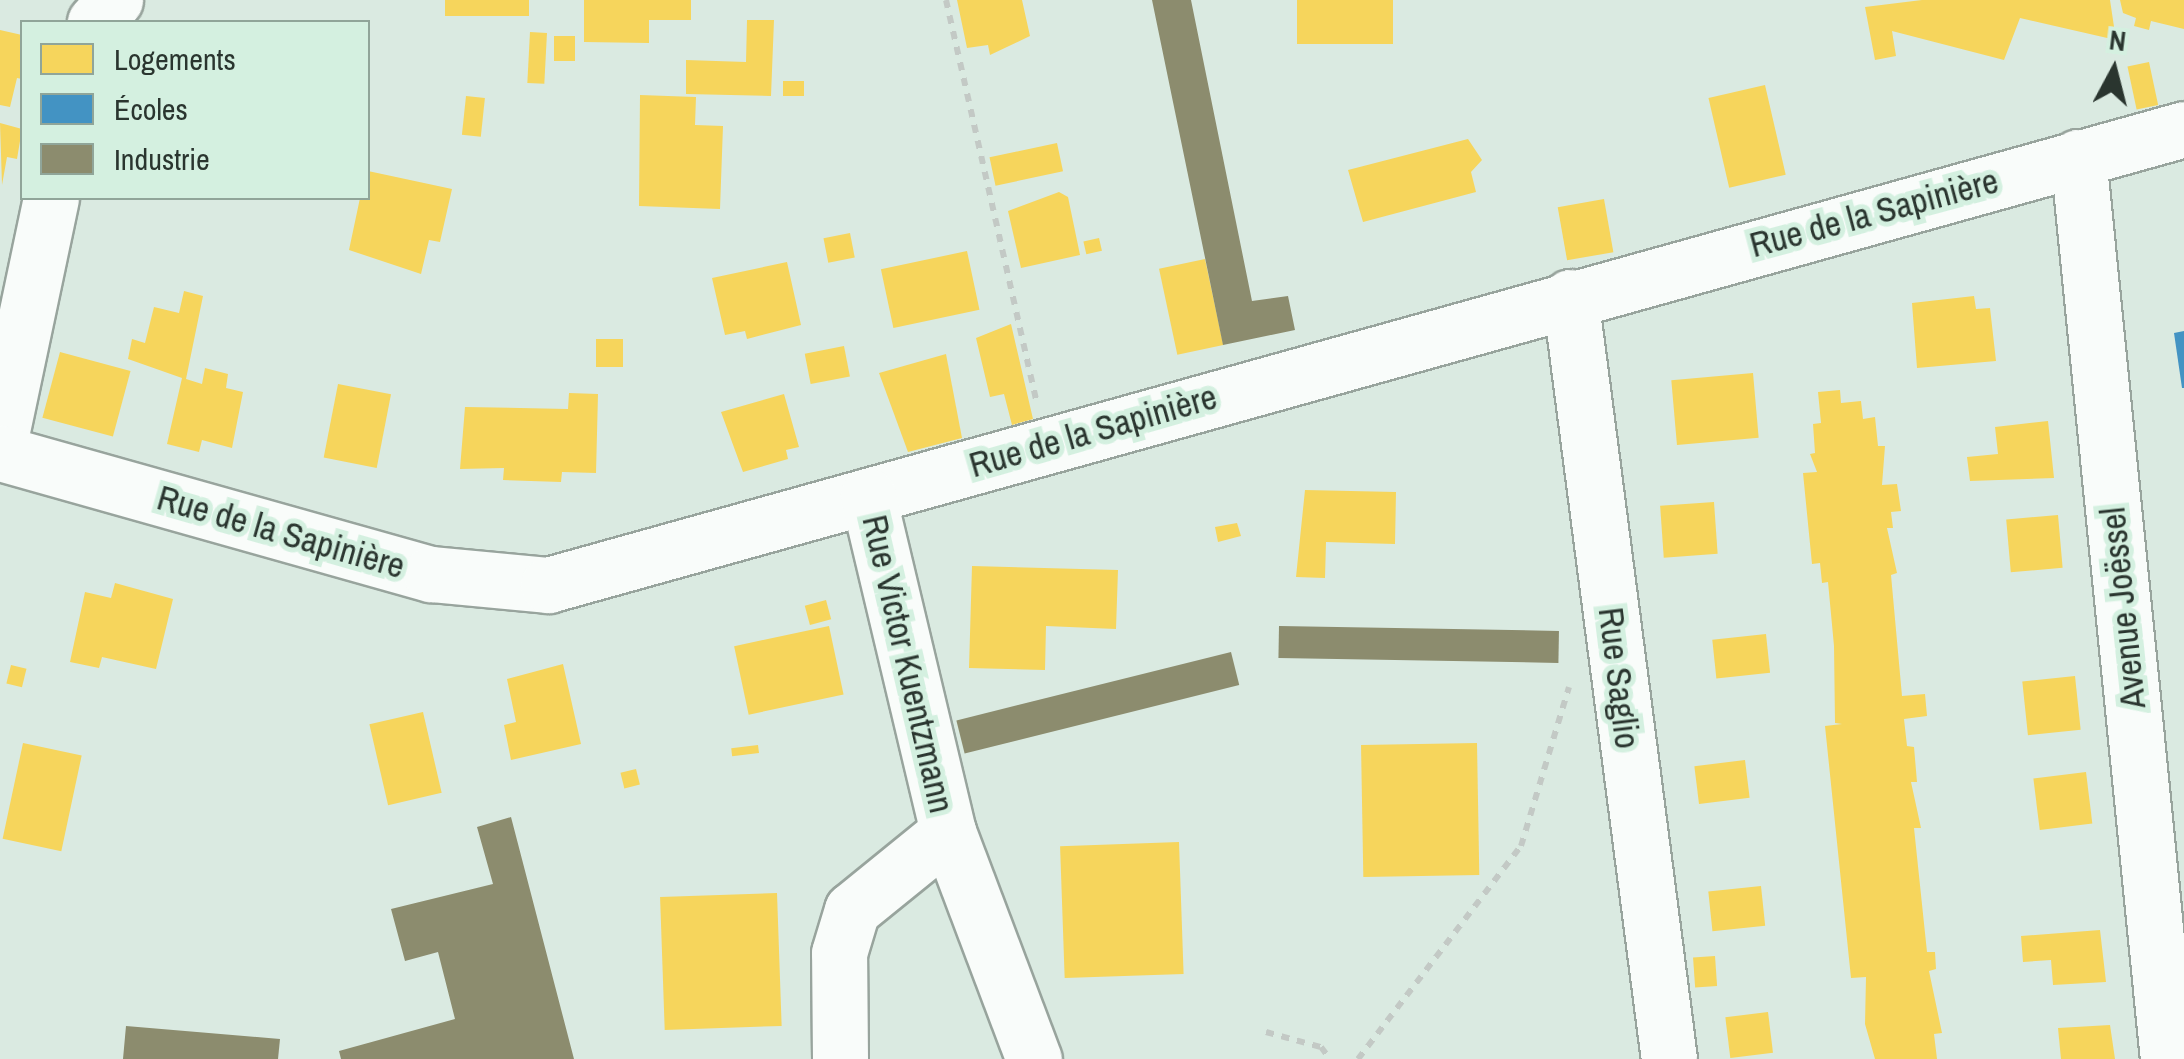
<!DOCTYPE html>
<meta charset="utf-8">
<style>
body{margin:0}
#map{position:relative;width:2184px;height:1059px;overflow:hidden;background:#daeae1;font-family:"Archivo Narrow",sans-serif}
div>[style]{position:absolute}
.homes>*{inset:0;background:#f6d55c;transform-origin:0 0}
.schools>*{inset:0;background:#4393c3}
.industry>*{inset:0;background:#8c8c6e;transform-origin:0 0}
.path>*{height:6px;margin-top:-3px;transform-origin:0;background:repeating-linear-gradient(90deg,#c3c9c5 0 8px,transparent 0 16px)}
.roads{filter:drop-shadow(2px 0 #98a49d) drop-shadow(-2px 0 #98a49d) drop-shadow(0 2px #98a49d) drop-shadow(0 -2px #98a49d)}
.minor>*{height:55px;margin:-27.5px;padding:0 27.5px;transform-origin:27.5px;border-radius:27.5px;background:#f9fcfa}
span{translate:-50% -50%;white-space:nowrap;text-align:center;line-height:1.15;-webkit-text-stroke:10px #d4f0e0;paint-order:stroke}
.street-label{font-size:35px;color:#2a352f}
.legend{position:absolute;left:20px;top:20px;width:350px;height:180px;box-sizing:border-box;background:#d4f0e0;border:2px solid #90a599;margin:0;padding:12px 18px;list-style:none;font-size:30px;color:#2a352f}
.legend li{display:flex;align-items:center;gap:20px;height:50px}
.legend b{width:50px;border:2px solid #90a599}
.north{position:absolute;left:2064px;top:20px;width:100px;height:100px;-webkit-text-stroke:8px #d4f0e0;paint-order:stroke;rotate:7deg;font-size:28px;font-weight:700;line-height:40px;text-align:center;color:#2a352f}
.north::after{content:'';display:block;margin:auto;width:35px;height:45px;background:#2a352f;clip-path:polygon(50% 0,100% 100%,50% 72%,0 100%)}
</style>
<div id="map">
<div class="homes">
<div style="left:445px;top:0;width:84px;height:16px"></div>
<div style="clip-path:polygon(584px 0,691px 0,691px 20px,649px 20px,649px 43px,584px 42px)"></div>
<div style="clip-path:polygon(957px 0,1022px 0,1030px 36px,990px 55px,988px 45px,967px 48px)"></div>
<div style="left:1297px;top:0;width:96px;height:44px"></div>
<div style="clip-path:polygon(1922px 0,2110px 0,2116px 40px,2020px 18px,2004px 60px,1892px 31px,1896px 56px,1875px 60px,1865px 7px)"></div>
<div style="clip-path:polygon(2120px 0,2184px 0,2184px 29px,2151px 21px,2149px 30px,2134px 26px,2136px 18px,2123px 13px)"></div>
<div style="clip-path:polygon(747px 20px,774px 20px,771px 96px,686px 94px,686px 60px,746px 62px)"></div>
<div style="clip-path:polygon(0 30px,22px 35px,22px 79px,17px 78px,10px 107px,0 105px)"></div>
<div style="left:530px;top:32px;width:17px;height:51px;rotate:3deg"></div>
<div style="left:554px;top:36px;width:21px;height:25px"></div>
<div style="left:2149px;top:62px;width:44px;height:22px;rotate:78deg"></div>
<div style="left:783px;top:81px;width:21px;height:15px"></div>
<div style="left:1765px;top:85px;width:92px;height:58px;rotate:77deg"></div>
<div style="clip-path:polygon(640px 95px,696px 97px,695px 125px,723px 126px,720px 209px,639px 206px)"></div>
<div style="left:466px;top:96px;width:19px;height:39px;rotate:6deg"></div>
<div style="clip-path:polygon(0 123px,22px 129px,17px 159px,7px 157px,2px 185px)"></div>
<div style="clip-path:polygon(1468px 139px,1482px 160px,1471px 172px,1476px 192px,1363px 222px,1348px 170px)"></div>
<div style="left:1057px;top:143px;width:29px;height:69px;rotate:78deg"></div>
<div style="clip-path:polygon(368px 171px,452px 189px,440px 242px,429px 240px,421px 274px,349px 250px,360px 198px,368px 198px)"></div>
<div style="clip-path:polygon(1059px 192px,1068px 197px,1080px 255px,1021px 268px,1008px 211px)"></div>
<div style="left:1604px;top:199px;width:54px;height:47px;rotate:80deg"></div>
<div style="left:850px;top:233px;width:25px;height:27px;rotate:79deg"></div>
<div style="left:1099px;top:238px;width:13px;height:16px;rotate:77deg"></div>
<div style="left:967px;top:251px;width:60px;height:88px;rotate:78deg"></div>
<div style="left:1205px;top:259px;width:88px;height:47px;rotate:78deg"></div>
<div style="clip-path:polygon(787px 262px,801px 325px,747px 339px,745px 331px,725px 335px,712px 278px)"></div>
<div style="clip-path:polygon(184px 291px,203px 296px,186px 379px,202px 384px,205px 368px,228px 374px,226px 388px,243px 392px,232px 448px,202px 440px,199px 452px,167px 444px,182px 378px,128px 359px,132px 339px,145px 343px,154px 307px,179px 313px)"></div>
<div style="clip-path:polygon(1974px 296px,1976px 309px,1990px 308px,1996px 361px,1917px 368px,1912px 303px)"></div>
<div style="clip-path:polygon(1011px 324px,1033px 419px,1012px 425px,1004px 394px,990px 397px,976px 338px)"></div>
<div style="left:596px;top:339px;width:27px;height:28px"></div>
<div style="left:844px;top:346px;width:31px;height:40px;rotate:79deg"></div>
<div style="left:60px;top:352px;width:73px;height:68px;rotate:15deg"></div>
<div style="clip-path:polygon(946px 354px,962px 438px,908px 452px,879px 373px)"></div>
<div style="left:1753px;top:373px;width:65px;height:82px;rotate:85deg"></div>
<div style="left:338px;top:384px;width:54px;height:75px;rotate:11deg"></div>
<div style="clip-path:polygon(1840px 390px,1841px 403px,1861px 401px,1863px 419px,1875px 417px,1878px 446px,1885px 446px,1882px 485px,1897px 484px,1901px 511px,1891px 512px,1893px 528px,1887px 528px,1897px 573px,1891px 575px,1902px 696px,1925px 694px,1927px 716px,1904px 719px,1907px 746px,1914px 747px,1917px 782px,1911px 782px,1921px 828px,1914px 828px,1927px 952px,1935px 952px,1936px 969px,1929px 971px,1942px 1033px,1934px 1034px,1937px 1059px,1875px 1059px,1865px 1024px,1866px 977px,1851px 978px,1825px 726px,1842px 724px,1835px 723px,1834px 646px,1828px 582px,1822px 583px,1820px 563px,1812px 564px,1803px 473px,1817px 472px,1810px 454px,1815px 453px,1813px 424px,1821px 423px,1818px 392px)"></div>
<div style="clip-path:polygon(569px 393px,598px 394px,596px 473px,562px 472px,561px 482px,503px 480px,504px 468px,460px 469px,465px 407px,568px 409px)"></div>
<div style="clip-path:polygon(784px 394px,799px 447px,786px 450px,788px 459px,743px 472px,721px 412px)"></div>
<div style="clip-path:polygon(2048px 421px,2054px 478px,1970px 481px,1967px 457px,1998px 454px,1995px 427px)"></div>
<div style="clip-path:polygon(1305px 490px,1396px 492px,1395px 544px,1326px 542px,1325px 578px,1296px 577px)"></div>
<div style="left:1714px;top:502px;width:52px;height:54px;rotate:86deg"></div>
<div style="left:2058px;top:515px;width:53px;height:52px;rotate:85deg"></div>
<div style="clip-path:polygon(1237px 523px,1241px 536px,1218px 542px,1215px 527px)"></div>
<div style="clip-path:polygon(972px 566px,1118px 570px,1116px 629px,1046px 626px,1045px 670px,969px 668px)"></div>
<div style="clip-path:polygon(115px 583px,173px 599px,156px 669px,102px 657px,99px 668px,70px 662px,85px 592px,111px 598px)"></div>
<div style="left:826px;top:600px;width:20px;height:22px;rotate:75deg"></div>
<div style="left:829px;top:626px;width:70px;height:97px;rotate:78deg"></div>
<div style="left:1766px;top:634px;width:39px;height:54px;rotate:84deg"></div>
<div style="clip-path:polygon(563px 664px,581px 744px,511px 760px,504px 725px,516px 722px,507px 679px)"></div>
<div style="left:11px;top:665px;width:16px;height:19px;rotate:14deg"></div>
<div style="left:2075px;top:676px;width:54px;height:53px;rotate:84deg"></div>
<div style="left:423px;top:712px;width:83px;height:55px;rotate:77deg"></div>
<div style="left:23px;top:743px;width:60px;height:98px;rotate:12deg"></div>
<div style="left:1477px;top:743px;width:132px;height:116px;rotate:89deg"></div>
<div style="left:758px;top:745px;width:8px;height:27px;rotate:83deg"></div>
<div style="left:1745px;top:760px;width:38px;height:51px;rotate:83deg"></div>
<div style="left:636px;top:769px;width:16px;height:16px;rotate:76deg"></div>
<div style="left:2086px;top:772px;width:52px;height:53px;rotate:83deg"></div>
<div style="left:1179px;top:842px;width:132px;height:119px;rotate:88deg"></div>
<div style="left:1761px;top:886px;width:40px;height:53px;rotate:84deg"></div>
<div style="left:777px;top:893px;width:133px;height:117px;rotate:88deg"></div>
<div style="clip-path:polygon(2100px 930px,2106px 982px,2053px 985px,2051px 960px,2023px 962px,2021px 936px)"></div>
<div style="left:1715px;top:956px;width:30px;height:22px;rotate:86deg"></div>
<div style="left:1768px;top:1012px;width:41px;height:43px;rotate:83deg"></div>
<div style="clip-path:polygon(2110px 1025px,2115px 1059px,2061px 1059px,2058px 1028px)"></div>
</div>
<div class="schools">
<div style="clip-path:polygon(2184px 331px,2184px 388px,2182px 388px,2174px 333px)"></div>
</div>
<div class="industry">
<div style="clip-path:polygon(1152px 0,1191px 0,1252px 301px,1288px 296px,1295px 330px,1223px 345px)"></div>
<div style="left:1279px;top:626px;width:280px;height:32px;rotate:1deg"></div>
<div style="left:1231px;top:652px;width:34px;height:283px;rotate:76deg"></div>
<div style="clip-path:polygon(511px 817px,574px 1059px,341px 1059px,339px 1051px,455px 1019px,438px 952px,405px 961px,391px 909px,493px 884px,477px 827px)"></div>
<div style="clip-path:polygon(126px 1026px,280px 1039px,278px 1059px,123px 1059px)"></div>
</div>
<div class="path">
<div style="left:946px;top:0;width:409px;rotate:77.3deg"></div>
<div style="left:1266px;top:1032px;width:57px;rotate:15.3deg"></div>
<div style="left:1321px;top:1047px;width:15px;rotate:53deg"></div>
<div style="left:1358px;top:1059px;width:268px;rotate:-52.6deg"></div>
<div style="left:1521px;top:846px;width:166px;rotate:-73.2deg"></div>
</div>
<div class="roads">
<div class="minor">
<div style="left:95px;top:22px;width:30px;rotate:-48deg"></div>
<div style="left:2078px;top:157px;width:906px;rotate:84.3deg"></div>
<div style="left:1570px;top:297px;width:768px;rotate:82.6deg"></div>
<div style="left:0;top:440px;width:247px;rotate:-78.1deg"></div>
<div style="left:0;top:453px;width:448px;rotate:15.7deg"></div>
<div style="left:431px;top:574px;width:118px;rotate:5.4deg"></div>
<div style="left:548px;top:585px;width:1698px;rotate:-15.57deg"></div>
<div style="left:868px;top:496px;width:345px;rotate:76.6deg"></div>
<div style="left:948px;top:832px;width:243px;rotate:69.3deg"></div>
<div style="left:840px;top:1059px;width:106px;rotate:-90.5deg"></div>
<div style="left:839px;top:953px;width:45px;rotate:-73.2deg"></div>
<div style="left:852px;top:910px;width:124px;rotate:-39.1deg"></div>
</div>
</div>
<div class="street-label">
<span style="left:1874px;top:213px;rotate:-15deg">Rue de la Sapinière</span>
<span style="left:1093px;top:431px;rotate:-16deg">Rue de la Sapinière</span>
<span style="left:281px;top:532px;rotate:16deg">Rue de la Sapinière</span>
<span style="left:2123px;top:608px;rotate:-96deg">Avenue Joëssel</span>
<span style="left:908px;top:664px;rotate:77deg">Rue Victor Kuentzmann</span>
<span style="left:1619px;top:678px;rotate:83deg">Rue Saglio</span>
</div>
<ul class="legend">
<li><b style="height:28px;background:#f6d55c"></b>Logements</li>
<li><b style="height:28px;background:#4393c3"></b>Écoles</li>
<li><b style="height:28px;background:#8c8c6e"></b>Industrie</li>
</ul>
<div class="north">N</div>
</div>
